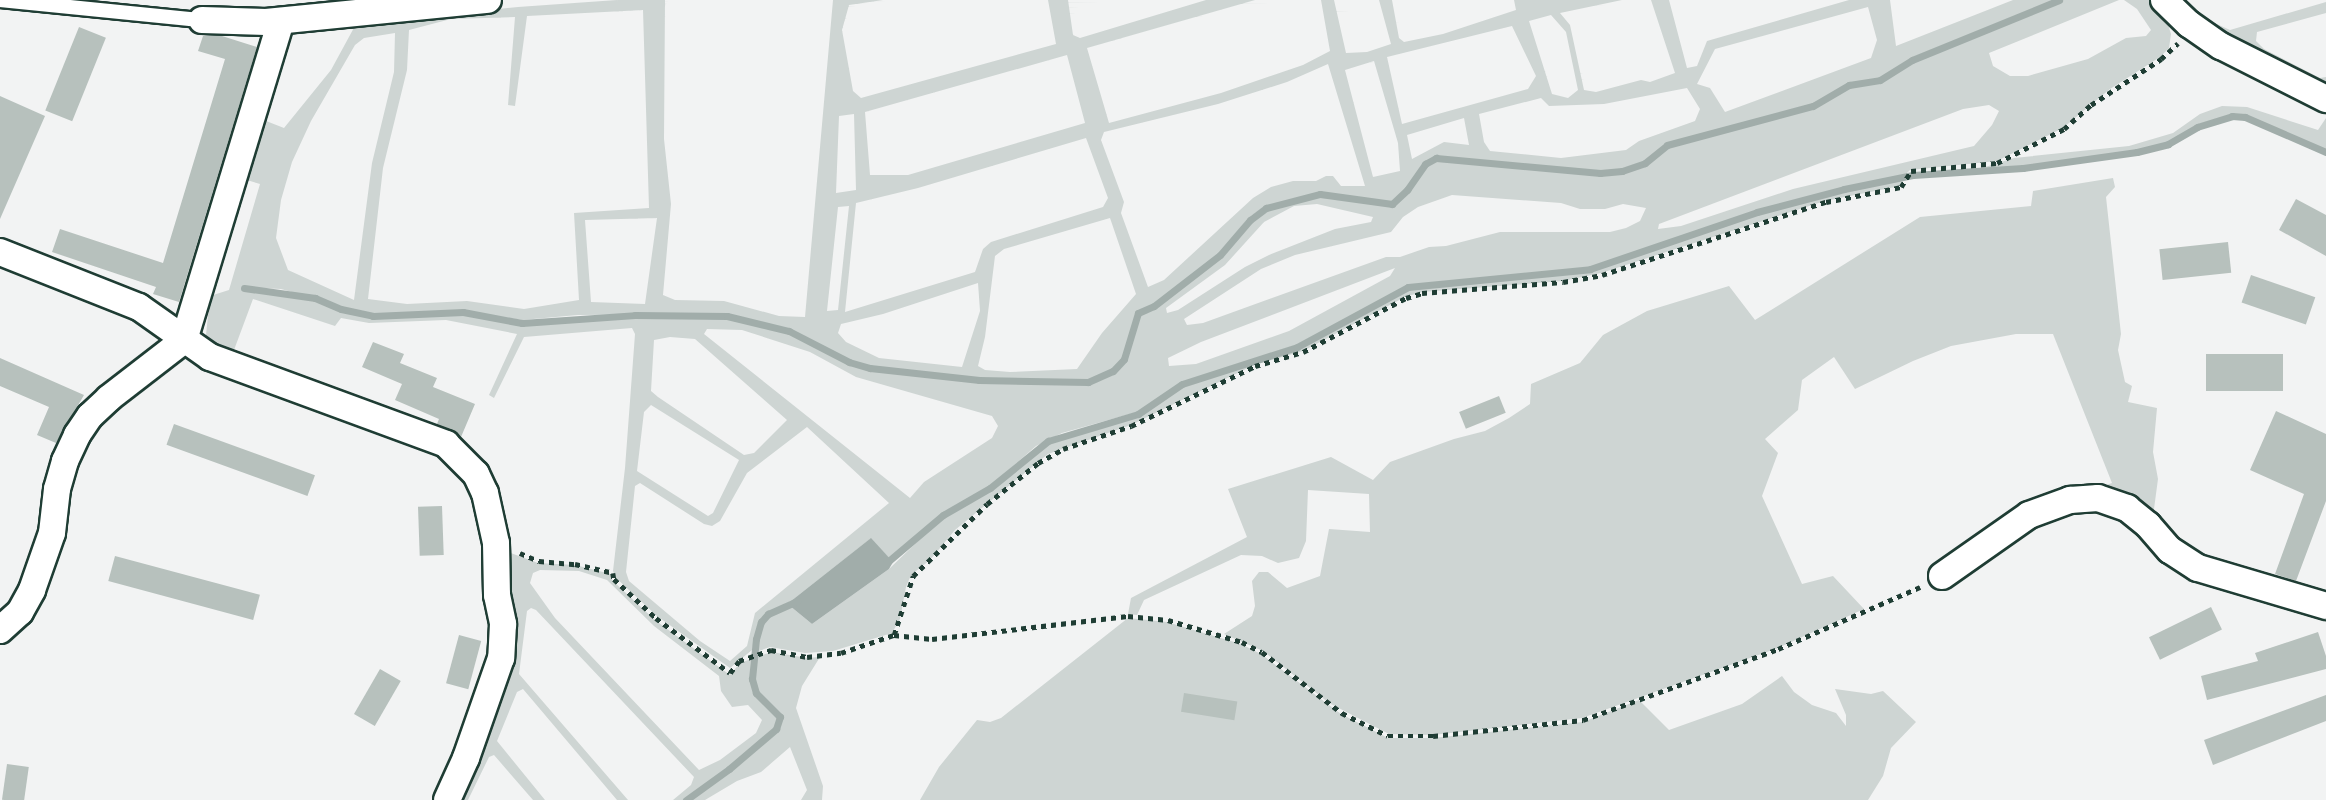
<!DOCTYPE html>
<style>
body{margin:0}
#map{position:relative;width:2326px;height:800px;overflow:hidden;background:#f2f3f3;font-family:"Balsamiq Sans",sans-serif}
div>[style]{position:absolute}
.green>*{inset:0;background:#ced5d3}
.water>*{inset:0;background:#a1adaa}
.stream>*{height:7px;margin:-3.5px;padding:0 3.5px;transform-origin:3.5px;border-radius:3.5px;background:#a1adaa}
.building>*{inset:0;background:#b7c1bd;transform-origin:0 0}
.path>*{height:4.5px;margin-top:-2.25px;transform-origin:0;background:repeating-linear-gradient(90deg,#1f3d34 0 5px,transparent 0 10px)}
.roads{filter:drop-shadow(2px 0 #1f3d34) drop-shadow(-2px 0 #1f3d34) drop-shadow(0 2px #1f3d34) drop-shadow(0 -2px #1f3d34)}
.service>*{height:14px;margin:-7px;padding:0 7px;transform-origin:7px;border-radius:7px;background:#fff}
.minor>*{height:26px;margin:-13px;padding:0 13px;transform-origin:13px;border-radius:13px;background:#fff}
span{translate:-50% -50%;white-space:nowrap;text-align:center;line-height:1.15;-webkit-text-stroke:6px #fff;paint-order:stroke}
</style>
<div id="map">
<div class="green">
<div style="clip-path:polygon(evenodd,617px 0,665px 0,664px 139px,671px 204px,663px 295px,675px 300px,724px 301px,779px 316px,805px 317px,833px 0,883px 0,849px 5px,842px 30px,853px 91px,861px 98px,1056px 44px,1048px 0,1068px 0,1073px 35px,1080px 38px,1206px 0,1255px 0,1087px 48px,1109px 123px,1221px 93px,1303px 65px,1330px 51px,1321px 0,1334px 0,1346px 53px,1367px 52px,1391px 44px,1379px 0,1392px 0,1399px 38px,1404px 42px,1443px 34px,1516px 10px,1514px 0,1622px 0,1560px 13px,1570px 25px,1584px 90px,1596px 92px,1641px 80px,1650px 82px,1675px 73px,1651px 0,1669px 0,1687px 68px,1697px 66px,1707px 41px,1849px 0,1890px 0,1896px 46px,2013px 0,2054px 0,1911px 58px,1879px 79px,1848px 84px,1813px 105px,1666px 143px,1645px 161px,1621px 169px,1600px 171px,1435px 156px,1423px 163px,1406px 189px,1391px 202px,1320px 192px,1265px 206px,1248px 218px,1219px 254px,1153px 305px,1137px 312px,1123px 358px,1112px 369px,1088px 380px,979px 378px,870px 366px,849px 360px,790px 329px,727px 314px,578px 315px,522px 320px,463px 311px,373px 315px,281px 289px,241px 287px,314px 300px,340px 311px,372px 318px,462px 314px,522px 324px,578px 318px,727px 317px,789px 332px,848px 364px,869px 370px,978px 382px,1089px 384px,1114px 372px,1126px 360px,1139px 314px,1155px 308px,1221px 256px,1251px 221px,1283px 203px,1320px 196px,1392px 206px,1409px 191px,1426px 165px,1436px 160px,1600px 175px,1622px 172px,1647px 164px,1667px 147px,1814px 108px,1849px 87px,1881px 82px,1913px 61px,2064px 0,2119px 0,1989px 53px,1993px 66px,2010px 76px,2028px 76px,2088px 59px,2126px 38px,2146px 36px,2151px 30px,2137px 9px,2124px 0,2151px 0,2166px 18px,2171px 34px,2169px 48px,2160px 57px,2110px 89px,2063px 128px,1997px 161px,1910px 170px,1906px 174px,1794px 200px,1590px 267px,1408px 285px,1296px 345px,1182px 382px,1137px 412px,1062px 433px,1036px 446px,989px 487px,942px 513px,891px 560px,870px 539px,791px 601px,767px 613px,759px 620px,752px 650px,730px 668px,657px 616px,616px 578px,613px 571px,625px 468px,635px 334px,632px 328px,524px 337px,494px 398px,489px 395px,517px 334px,446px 320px,369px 323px,341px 318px,335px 326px,253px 299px,234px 350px,303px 376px,296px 381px,210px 342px,206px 335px,210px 296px,229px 290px,260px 184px,240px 178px,261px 119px,284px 128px,331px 70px,356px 24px,518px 7px,617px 0,1868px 7px,1877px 40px,1871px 58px,1725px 112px,1710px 88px,1697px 84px,1715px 49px,1868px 7px,617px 0,643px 10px,649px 208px,574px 213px,579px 300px,524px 309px,467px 301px,407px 304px,368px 299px,383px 168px,407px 70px,409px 30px,451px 19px,515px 17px,508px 105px,515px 106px,527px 16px,643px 10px,617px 0,1551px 15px,1566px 32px,1578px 90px,1568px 98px,1552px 94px,1529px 21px,1551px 15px,617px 0,1512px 26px,1536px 76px,1528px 89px,1402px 124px,1387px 57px,1512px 26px,617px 0,395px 33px,394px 72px,372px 163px,354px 300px,288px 270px,276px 238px,281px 200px,292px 162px,311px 121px,355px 45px,364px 38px,395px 33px,617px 0,1067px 55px,1085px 123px,908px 175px,870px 175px,865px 112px,1067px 55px,617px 0,1374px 61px,1398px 143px,1400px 171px,1373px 177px,1345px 70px,1374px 61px,617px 0,1328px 64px,1365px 186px,1341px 186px,1333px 176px,1326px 176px,1316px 181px,1293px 181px,1271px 187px,1253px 198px,1164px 280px,1148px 287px,1121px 213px,1124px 202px,1101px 140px,1104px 132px,1218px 104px,1287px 82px,1328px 64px,617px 0,1687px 88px,1700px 109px,1695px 121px,1639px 141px,1626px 150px,1561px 158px,1490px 151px,1484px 142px,1479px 114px,1541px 98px,1549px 106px,1604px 104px,1687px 88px,617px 0,1989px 105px,1999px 111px,1992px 125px,1974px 146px,1793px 189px,1681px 226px,1658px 229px,1659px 224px,1963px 109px,1989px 105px,617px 0,854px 114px,856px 190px,836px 193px,839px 116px,854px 114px,617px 0,1464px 118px,1469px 145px,1444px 142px,1412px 159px,1407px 135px,1464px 118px,617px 0,1086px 138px,1108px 198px,1103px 207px,991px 242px,983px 249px,975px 272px,845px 312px,856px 203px,918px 188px,1086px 138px,617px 0,1452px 195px,1561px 203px,1580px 209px,1605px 209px,1623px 204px,1646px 208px,1640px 221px,1626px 228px,1610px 232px,1500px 232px,1446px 246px,1429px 247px,1400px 257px,1386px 257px,1203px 323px,1187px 325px,1184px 319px,1261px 269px,1295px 255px,1391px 232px,1403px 217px,1418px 207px,1452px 195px,617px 0,1317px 204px,1373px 217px,1371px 222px,1335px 229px,1269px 255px,1245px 267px,1178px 310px,1167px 313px,1166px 308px,1225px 265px,1264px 222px,1294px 206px,1317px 204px,617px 0,849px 206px,838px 310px,827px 311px,838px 207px,849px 206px,617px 0,657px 218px,645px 304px,591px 302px,585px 220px,657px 218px,617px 0,1110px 218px,1136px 294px,1102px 333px,1077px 369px,1010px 372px,985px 370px,978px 366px,985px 337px,995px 256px,1004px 249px,1110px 218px,617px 0,1395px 268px,1390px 276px,1289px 331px,1196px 364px,1169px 366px,1168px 358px,1201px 342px,1395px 268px,617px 0,978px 283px,980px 311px,962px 367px,879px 358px,846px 342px,838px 333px,841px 324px,883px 314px,978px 283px,617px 0,707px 329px,742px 330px,810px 352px,856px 377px,992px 416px,998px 426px,992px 438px,924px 482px,910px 498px,704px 334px,707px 329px,617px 0,670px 337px,695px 339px,787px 420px,754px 453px,744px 455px,658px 397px,651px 391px,654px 340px,670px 337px,617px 0,651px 405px,739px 460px,713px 513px,708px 516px,637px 471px,644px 412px,651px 405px,617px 0,807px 427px,889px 503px,755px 613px,747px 646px,730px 661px,700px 641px,629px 581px,626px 572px,635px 486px,640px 483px,704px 524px,712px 526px,720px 521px,747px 473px,807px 427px)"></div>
<div style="clip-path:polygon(2176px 0,2183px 0,2210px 21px,2230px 30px,2326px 2px,2326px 13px,2257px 32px,2256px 41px,2264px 49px,2320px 78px,2326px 77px,2326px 90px,2226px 34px)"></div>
<div style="clip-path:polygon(2222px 106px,2247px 107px,2318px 130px,2326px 118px,2326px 150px,2245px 115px,2232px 114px,2196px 125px,2168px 143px,2137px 150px,2023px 166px,1910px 174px,1982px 168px,2014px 158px,2129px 146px,2173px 133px,2200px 114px)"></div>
<div style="clip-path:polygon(1905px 178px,1900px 186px,1825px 201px,1601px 273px,1563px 281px,1422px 292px,1405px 297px,1303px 351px,1254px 365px,1131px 425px,1048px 454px,955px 530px,930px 560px,911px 575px,906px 587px,900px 619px,892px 633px,833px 651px,805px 653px,770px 647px,756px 652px,763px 622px,769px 615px,790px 606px,812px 624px,889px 569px,944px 516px,991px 490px,1049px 442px,1139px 415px,1183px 385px,1298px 348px,1409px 288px,1591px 270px,1758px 214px)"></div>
<div style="clip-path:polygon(2113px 178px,2115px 187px,2106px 197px,2121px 334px,2118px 350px,2125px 382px,2132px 386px,2128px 402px,2157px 408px,2153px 452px,2158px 479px,2152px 524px,2087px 492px,2112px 483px,2053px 334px,2016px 334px,1951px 346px,1913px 361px,1855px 389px,1834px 357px,1802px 380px,1798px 410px,1765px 439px,1778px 453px,1762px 496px,1802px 584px,1833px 576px,1864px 609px,1778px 648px,1582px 718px,1433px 735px,1389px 734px,1329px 703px,1263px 651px,1224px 634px,1252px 616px,1255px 606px,1252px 581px,1259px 572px,1268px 572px,1287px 588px,1320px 576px,1329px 529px,1370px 532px,1369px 494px,1308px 490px,1306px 541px,1299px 558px,1278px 563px,1262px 556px,1241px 555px,1144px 600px,1137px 615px,1128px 614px,1131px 598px,1247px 537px,1228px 489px,1331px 457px,1373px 480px,1390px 462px,1454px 439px,1485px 431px,1509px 418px,1530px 404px,1531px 384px,1580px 363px,1603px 335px,1647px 311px,1729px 286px,1755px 320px,1920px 217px,2031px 206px,2033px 191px)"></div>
<div style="clip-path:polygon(evenodd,500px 549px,538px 563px,575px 565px,611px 574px,612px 580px,655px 620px,730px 675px,740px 663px,751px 659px,750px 679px,755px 694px,778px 718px,774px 728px,728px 768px,683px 800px,673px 800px,691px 785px,694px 777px,536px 610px,531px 608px,527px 611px,519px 674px,628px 800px,617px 800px,523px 689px,517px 692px,497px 741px,545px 800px,533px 800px,494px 755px,489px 757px,468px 800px,452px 800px,496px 698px,500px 549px,540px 570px,579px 571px,607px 580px,654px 626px,719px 676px,721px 691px,732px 707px,748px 705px,762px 720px,756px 733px,720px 760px,699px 770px,555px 618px,530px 583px,533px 573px,540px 570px)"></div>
<div style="clip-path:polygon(1128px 618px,1167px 622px,1241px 644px,1261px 654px,1341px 714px,1388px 738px,1433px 738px,1583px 722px,1639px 700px,1669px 730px,1742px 704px,1782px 676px,1794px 692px,1812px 705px,1836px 713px,1846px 726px,1846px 715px,1835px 689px,1871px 694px,1883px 691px,1916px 722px,1891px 748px,1883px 776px,1868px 800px,920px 800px,939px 767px,977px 720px,990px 722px,1001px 718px)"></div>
<div style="clip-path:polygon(772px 652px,807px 658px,820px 657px,802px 686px,796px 708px,823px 786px,822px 800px,801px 800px,807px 790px,790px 747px,761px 772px,737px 781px,705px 800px,688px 800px,730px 771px,777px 729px,781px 717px,758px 692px,754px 679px,755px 657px)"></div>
</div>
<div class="water">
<div style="clip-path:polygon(871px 538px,893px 562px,889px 569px,812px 624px,790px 606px,791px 601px)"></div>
</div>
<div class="stream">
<div style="left:244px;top:288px;width:72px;rotate:8deg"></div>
<div style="left:315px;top:298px;width:28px;rotate:23deg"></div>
<div style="left:341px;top:309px;width:33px;rotate:12deg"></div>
<div style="left:373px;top:316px;width:90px;rotate:-2.5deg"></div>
<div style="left:463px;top:312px;width:60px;rotate:10.6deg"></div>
<div style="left:522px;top:323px;width:113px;rotate:-4deg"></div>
<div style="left:635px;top:315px;width:92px;rotate:0.6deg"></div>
<div style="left:727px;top:316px;width:64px;rotate:13.6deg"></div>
<div style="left:789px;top:331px;width:68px;rotate:27.3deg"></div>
<div style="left:849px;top:362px;width:22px;rotate:16deg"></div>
<div style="left:870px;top:368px;width:110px;rotate:6.3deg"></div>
<div style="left:979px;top:380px;width:109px;rotate:1.1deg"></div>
<div style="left:1088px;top:382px;width:27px;rotate:-24deg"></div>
<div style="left:1113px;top:371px;width:16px;rotate:-47deg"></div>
<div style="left:1124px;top:359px;width:48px;rotate:-73.1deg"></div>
<div style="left:1138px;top:313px;width:17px;rotate:-24deg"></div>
<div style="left:1154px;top:306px;width:83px;rotate:-37.7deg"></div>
<div style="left:1220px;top:255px;width:46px;rotate:-49.4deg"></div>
<div style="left:1250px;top:220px;width:20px;rotate:-37deg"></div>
<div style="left:1266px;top:208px;width:56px;rotate:-14.5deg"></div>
<div style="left:1320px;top:194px;width:73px;rotate:7.9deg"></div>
<div style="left:1392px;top:204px;width:21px;rotate:-43deg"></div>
<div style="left:1407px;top:190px;width:32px;rotate:-55deg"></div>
<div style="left:1425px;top:164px;width:13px;rotate:-29deg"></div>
<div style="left:1436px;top:158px;width:165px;rotate:5.2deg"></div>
<div style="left:1600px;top:173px;width:22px;rotate:-5deg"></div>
<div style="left:1622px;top:171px;width:24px;rotate:-19deg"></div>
<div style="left:1645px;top:163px;width:28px;rotate:-39deg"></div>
<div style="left:1667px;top:145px;width:151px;rotate:-15deg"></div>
<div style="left:1813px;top:106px;width:42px;rotate:-30.3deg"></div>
<div style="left:1849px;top:85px;width:31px;rotate:-9deg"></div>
<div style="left:1880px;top:80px;width:38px;rotate:-32deg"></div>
<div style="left:1912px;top:60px;width:159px;rotate:-22.2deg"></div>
<div style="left:885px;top:564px;width:76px;rotate:-40.2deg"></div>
<div style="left:943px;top:515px;width:54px;rotate:-29.9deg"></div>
<div style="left:990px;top:488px;width:75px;rotate:-39deg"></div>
<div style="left:1048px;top:441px;width:94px;rotate:-16.7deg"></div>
<div style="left:1138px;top:414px;width:53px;rotate:-34.3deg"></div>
<div style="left:1182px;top:384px;width:121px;rotate:-17.8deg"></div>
<div style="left:1297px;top:347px;width:126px;rotate:-28.4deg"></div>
<div style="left:1408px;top:287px;width:183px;rotate:-5.6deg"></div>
<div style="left:1590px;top:269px;width:176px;rotate:-18.8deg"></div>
<div style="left:1757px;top:212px;width:90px;rotate:-14.8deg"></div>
<div style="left:1844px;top:189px;width:70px;rotate:-11.5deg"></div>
<div style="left:1913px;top:175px;width:110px;rotate:-3.6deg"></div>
<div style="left:2023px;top:168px;width:115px;rotate:-8deg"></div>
<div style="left:2137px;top:152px;width:32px;rotate:-14deg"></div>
<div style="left:2168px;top:144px;width:34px;rotate:-30deg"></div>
<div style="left:2197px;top:127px;width:37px;rotate:-17deg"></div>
<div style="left:2232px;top:116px;width:13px;rotate:4deg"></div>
<div style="left:2245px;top:117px;width:88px;rotate:23.4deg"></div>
<div style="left:686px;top:800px;width:53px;rotate:-35.8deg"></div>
<div style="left:729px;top:769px;width:62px;rotate:-40.4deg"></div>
<div style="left:776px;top:729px;width:13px;rotate:-72deg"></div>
<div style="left:780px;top:717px;width:34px;rotate:-135deg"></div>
<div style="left:756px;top:693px;width:15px;rotate:-106deg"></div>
<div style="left:752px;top:679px;width:40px;rotate:-84.3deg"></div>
<div style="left:756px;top:639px;width:18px;rotate:-74deg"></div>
<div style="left:761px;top:622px;width:11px;rotate:-49deg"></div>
<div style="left:768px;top:614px;width:32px;rotate:-24deg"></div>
</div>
<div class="building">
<div style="left:79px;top:27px;width:29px;height:90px;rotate:22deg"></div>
<div style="clip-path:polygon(203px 36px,222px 36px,257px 47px,179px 302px,153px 294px,156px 287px,52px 252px,60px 229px,163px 263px,225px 59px,198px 51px)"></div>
<div style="clip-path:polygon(0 96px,45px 116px,0 219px)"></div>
<div style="clip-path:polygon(2296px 199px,2326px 215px,2326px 256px,2279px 230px)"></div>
<div style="left:2228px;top:242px;width:31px;height:69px;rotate:84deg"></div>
<div style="left:2251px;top:275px;width:68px;height:29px;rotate:19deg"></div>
<div style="clip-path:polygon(373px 342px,404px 354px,400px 363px,437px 378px,433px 387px,475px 404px,461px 437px,437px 424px,439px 419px,395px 400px,402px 384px,362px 367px)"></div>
<div style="left:2283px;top:354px;width:37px;height:77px;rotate:90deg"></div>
<div style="clip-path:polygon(0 358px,84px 395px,56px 443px,37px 435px,49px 407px,0 386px)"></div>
<div style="left:1499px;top:396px;width:18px;height:43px;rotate:68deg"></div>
<div style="clip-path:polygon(2276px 411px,2326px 434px,2326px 501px,2296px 581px,2275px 574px,2304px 494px,2250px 470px)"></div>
<div style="left:174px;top:424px;width:150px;height:22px;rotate:20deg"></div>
<div style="left:442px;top:506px;width:49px;height:24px;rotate:88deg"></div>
<div style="left:115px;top:556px;width:150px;height:26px;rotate:15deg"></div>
<div style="left:2211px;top:607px;width:25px;height:69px;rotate:64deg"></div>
<div style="clip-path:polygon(2318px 632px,2326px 656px,2326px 669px,2207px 700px,2201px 676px,2258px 661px,2255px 653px)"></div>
<div style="left:459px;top:635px;width:23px;height:50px;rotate:15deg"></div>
<div style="left:380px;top:669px;width:24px;height:52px;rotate:30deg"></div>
<div style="left:1184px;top:693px;width:54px;height:19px;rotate:9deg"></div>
<div style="clip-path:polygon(2326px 695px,2326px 721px,2213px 765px,2204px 740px)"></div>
<div style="left:7px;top:764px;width:22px;height:36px;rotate:8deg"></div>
</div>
<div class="path">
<div style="left:520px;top:553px;width:21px;rotate:23deg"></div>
<div style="left:539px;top:561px;width:36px;rotate:5deg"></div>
<div style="left:575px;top:564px;width:39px;rotate:13deg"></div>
<div style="left:613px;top:573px;width:6px;rotate:81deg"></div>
<div style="left:614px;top:579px;width:57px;rotate:42.9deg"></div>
<div style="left:656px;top:618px;width:92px;rotate:36.6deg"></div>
<div style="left:730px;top:673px;width:15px;rotate:-53deg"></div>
<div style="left:739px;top:661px;width:34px;rotate:-19deg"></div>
<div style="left:771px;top:650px;width:37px;rotate:11deg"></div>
<div style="left:807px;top:657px;width:34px;rotate:-7deg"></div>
<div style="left:841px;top:653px;width:56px;rotate:-18.8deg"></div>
<div style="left:894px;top:635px;width:38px;rotate:6deg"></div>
<div style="left:932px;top:639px;width:197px;rotate:-6.7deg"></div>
<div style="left:1128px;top:616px;width:40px;rotate:5.7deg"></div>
<div style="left:1168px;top:620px;width:77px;rotate:16.6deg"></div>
<div style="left:1242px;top:642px;width:22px;rotate:27deg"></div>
<div style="left:1262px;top:652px;width:101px;rotate:37.3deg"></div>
<div style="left:1342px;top:713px;width:51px;rotate:26.6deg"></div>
<div style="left:1388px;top:736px;width:45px"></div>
<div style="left:1433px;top:736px;width:151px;rotate:-6.1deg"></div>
<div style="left:1583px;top:720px;width:208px;rotate:-20deg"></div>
<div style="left:1778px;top:649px;width:155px;rotate:-23.6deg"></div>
<div style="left:894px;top:635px;width:62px;rotate:-72.1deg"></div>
<div style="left:913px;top:576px;width:103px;rotate:-44.2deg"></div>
<div style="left:987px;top:504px;width:65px;rotate:-38.8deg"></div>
<div style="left:1038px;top:463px;width:29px;rotate:-29deg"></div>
<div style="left:1063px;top:449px;width:72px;rotate:-18.7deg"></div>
<div style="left:1131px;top:426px;width:138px;rotate:-25.8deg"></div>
<div style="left:1255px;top:366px;width:50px;rotate:-16.3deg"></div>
<div style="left:1303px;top:352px;width:116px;rotate:-27.7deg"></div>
<div style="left:1406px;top:298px;width:17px;rotate:-17deg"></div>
<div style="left:1422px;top:293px;width:141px;rotate:-4.5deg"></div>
<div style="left:1563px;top:282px;width:40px;rotate:-10deg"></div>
<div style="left:1602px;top:275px;width:236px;rotate:-18.1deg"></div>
<div style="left:1826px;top:202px;width:76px;rotate:-11.3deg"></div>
<div style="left:1901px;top:187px;width:19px;rotate:-58deg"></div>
<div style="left:1911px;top:171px;width:86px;rotate:-5.3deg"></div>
<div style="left:1997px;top:163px;width:75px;rotate:-26.9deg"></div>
<div style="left:2064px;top:129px;width:36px;rotate:-42deg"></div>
<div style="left:2091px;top:105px;width:84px;rotate:-33.3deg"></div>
<div style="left:2161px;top:59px;width:23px;rotate:-43deg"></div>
</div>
<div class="roads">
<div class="service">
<div style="left:0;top:0;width:203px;rotate:5.7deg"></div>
</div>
<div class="minor">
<div style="left:2164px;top:0;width:35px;rotate:44deg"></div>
<div style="left:2189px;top:24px;width:39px;rotate:35deg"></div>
<div style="left:2221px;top:46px;width:118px;rotate:26.8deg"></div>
<div style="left:202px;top:20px;width:64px;rotate:1.8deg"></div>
<div style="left:266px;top:22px;width:223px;rotate:-5.7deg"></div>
<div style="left:0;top:252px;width:149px;rotate:21.6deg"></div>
<div style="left:139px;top:307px;width:87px;rotate:35.2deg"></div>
<div style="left:210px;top:357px;width:252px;rotate:20.2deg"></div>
<div style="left:446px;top:444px;width:42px;rotate:45deg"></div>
<div style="left:476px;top:474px;width:21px;rotate:65deg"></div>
<div style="left:485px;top:493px;width:51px;rotate:77.6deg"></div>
<div style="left:496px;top:543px;width:52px;rotate:88.9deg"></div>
<div style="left:497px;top:595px;width:30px;rotate:78deg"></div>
<div style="left:503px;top:624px;width:34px;rotate:93deg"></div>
<div style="left:501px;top:658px;width:106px;rotate:109.3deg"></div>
<div style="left:466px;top:758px;width:46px;rotate:114.3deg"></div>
<div style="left:1942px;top:576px;width:106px;rotate:-35deg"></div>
<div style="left:2029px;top:515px;width:44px;rotate:-20.1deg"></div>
<div style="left:2070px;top:500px;width:28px;rotate:-4deg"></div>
<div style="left:2098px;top:498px;width:31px;rotate:19deg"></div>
<div style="left:2127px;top:508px;width:27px;rotate:39deg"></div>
<div style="left:2148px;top:525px;width:33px;rotate:49deg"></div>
<div style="left:2170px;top:550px;width:33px;rotate:33deg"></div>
<div style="left:2198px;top:568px;width:134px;rotate:16.5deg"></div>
<div style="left:0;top:630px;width:27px;rotate:-42deg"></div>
<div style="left:20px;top:612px;width:25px;rotate:-61deg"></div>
<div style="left:32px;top:590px;width:60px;rotate:-70.7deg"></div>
<div style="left:52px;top:533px;width:44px;rotate:-83.5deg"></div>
<div style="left:57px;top:489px;width:29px;rotate:-74deg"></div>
<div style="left:65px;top:461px;width:29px;rotate:-65deg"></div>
<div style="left:77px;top:435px;width:23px;rotate:-56deg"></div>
<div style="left:90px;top:416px;width:26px;rotate:-43deg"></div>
<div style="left:109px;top:398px;width:95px;rotate:-37.7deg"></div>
<div style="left:184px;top:340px;width:333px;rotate:-73.1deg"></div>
</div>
</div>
</div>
